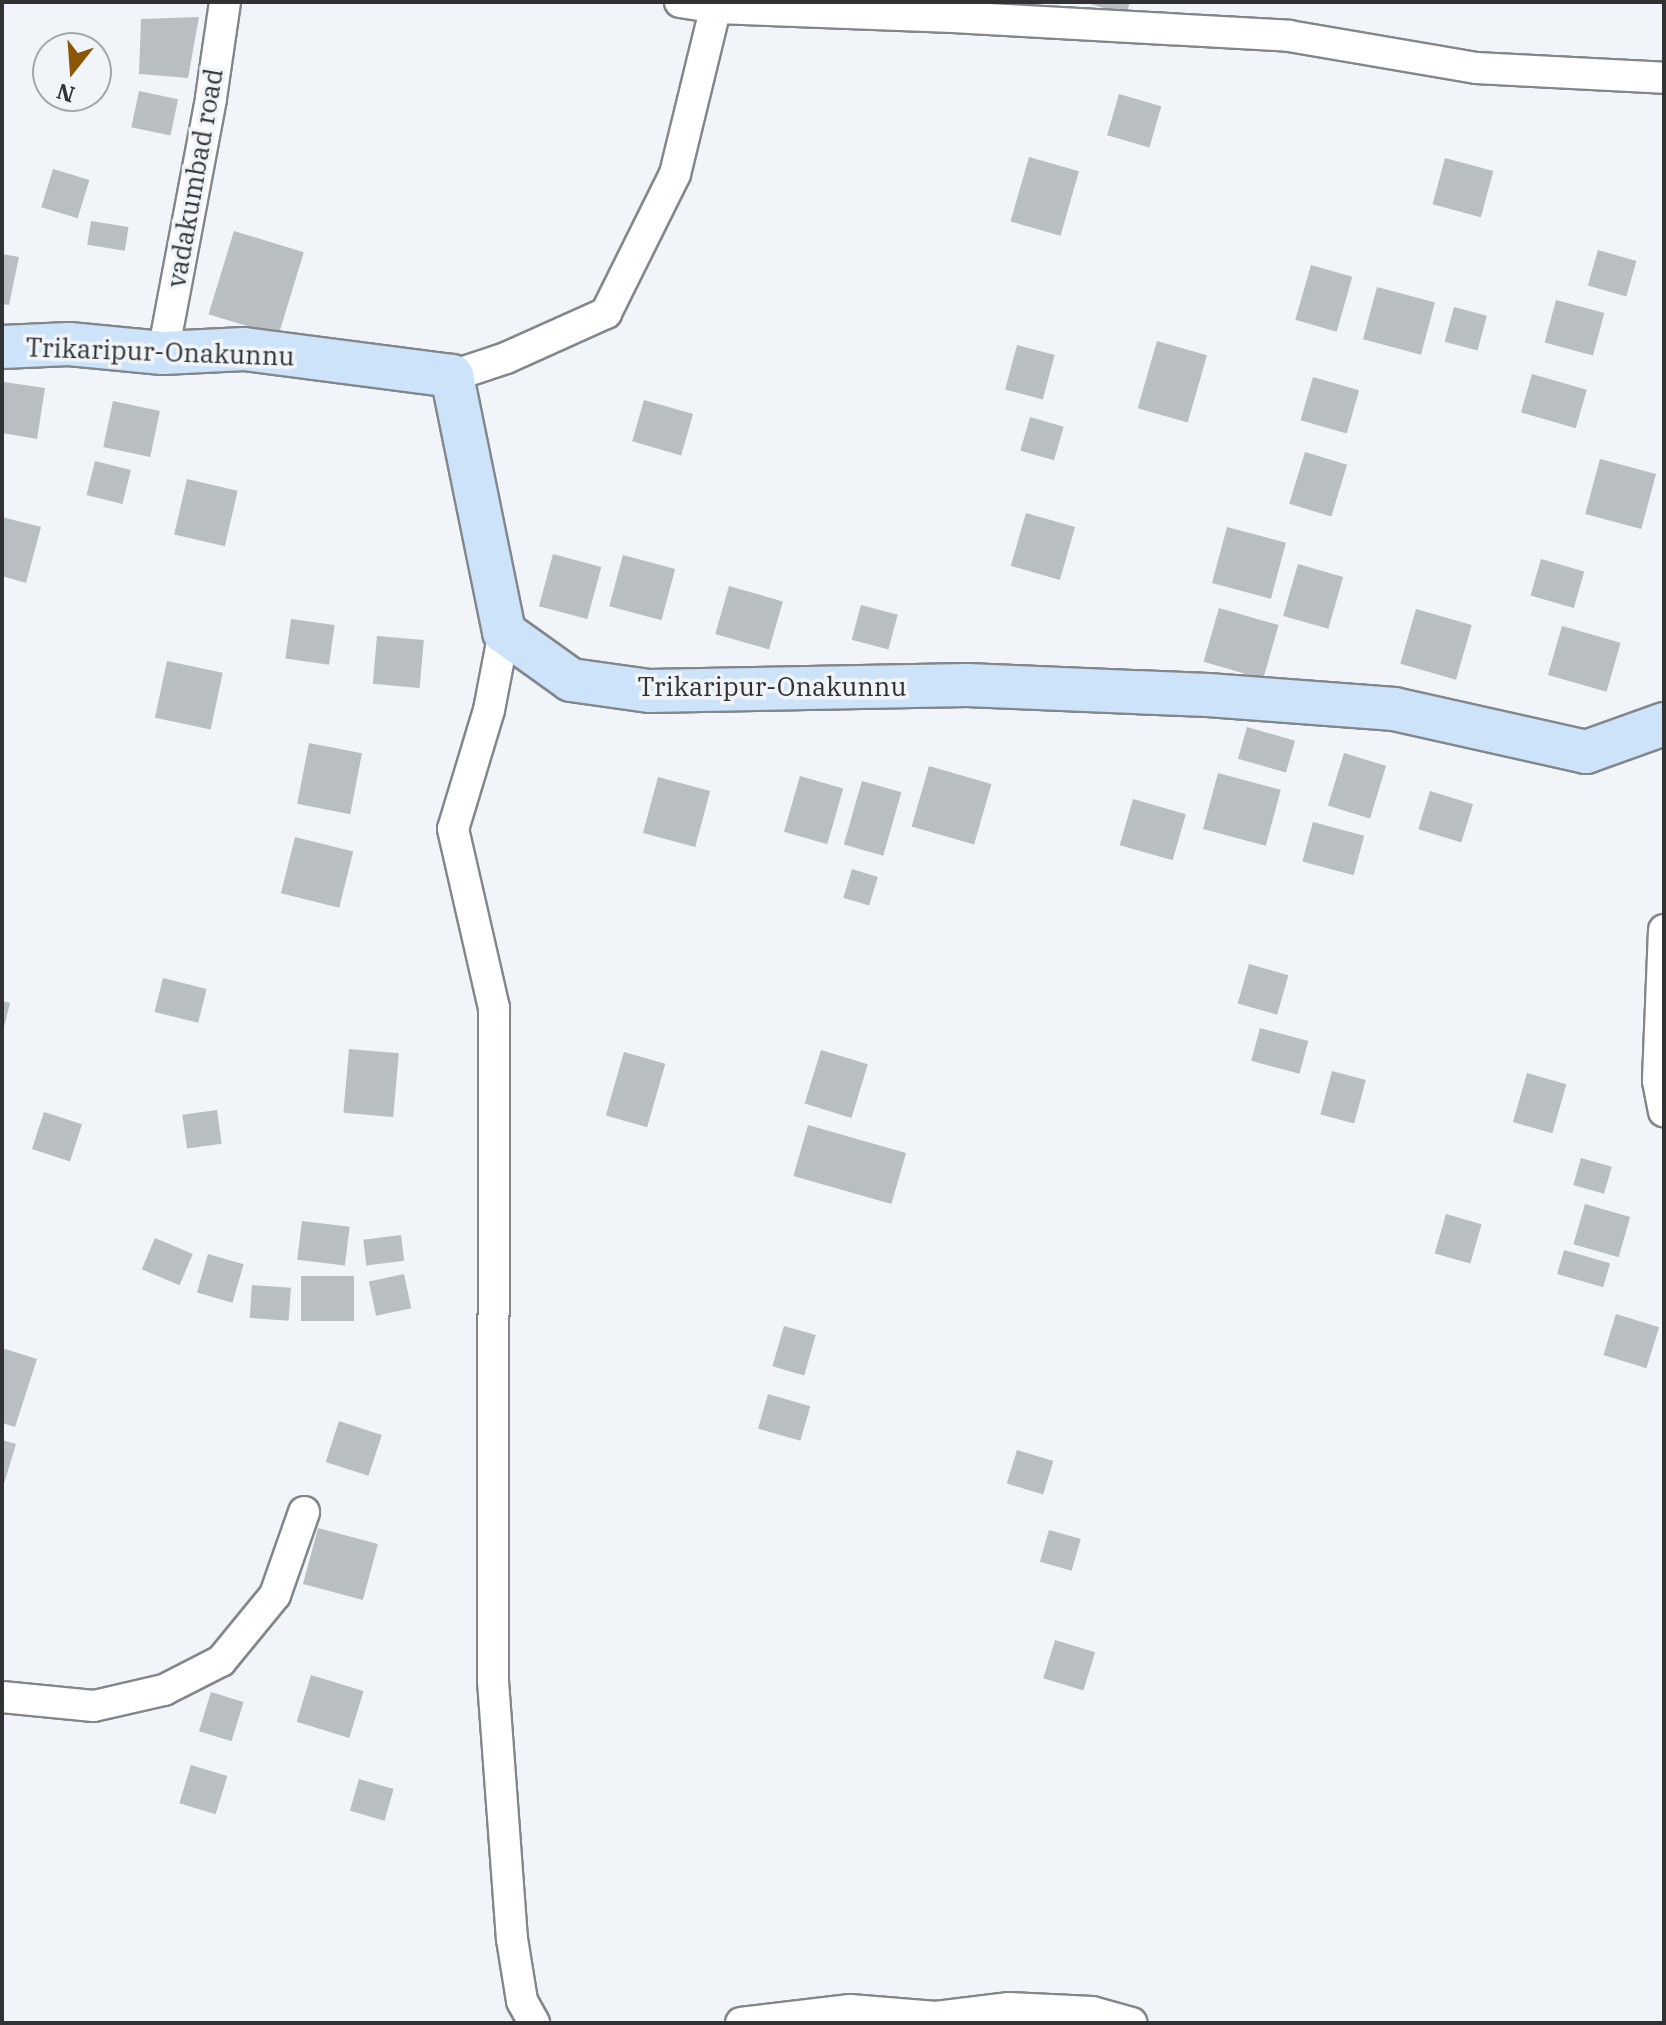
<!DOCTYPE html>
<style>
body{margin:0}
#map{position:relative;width:1666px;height:2025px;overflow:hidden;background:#f1f5fa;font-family:"IBM Plex Serif",serif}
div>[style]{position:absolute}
.building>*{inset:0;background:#b9bec3;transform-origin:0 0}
.roads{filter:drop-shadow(2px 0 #83878b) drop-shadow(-2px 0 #83878b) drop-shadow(0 2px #83878b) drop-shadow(0 -2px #83878b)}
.street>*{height:30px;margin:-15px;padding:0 15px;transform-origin:15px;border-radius:15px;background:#fff}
.secondary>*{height:42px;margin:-21px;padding:0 21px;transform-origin:21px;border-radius:21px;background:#cce3fa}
span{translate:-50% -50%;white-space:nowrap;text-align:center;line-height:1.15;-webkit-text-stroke:7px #f1f5fa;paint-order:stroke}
.street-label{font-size:26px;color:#303234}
.frame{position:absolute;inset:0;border:4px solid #303234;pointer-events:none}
.north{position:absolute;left:32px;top:32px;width:80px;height:80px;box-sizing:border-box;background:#f1f5fa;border:2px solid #a4a7ab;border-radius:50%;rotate:197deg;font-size:22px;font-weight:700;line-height:32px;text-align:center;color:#303234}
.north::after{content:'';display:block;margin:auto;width:28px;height:36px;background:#8b5605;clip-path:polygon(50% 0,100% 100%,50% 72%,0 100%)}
</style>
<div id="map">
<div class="building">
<div style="clip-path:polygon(1084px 2px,1130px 2px,1126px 15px)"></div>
<div style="clip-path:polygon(199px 17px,188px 78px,139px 74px,141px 19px)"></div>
<div style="left:139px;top:91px;width:40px;height:37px;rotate:12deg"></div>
<div style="left:1119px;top:94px;width:44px;height:43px;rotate:16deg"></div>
<div style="left:1029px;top:157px;width:52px;height:67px;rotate:16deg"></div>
<div style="left:1445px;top:158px;width:50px;height:48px;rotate:15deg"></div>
<div style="left:53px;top:169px;width:38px;height:40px;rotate:17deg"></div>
<div style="left:91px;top:221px;width:38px;height:24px;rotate:9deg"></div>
<div style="left:234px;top:231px;width:73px;height:87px;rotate:17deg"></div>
<div style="left:1598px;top:250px;width:40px;height:37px;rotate:16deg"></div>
<div style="clip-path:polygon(2px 254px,19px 257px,9px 305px,2px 304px)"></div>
<div style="left:1311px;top:265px;width:43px;height:57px;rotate:16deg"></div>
<div style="left:1377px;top:287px;width:60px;height:54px;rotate:15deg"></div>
<div style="left:1556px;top:300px;width:50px;height:44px;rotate:15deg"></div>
<div style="left:1454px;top:307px;width:34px;height:36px;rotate:15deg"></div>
<div style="left:1157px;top:341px;width:52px;height:70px;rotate:16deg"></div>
<div style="left:1017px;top:345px;width:39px;height:46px;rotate:15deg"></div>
<div style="left:1532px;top:374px;width:57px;height:40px;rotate:16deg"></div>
<div style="left:1313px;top:377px;width:48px;height:45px;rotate:16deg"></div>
<div style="clip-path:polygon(4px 382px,45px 388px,37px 439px,2px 433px)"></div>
<div style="left:644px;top:400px;width:51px;height:43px;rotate:16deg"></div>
<div style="left:113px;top:401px;width:48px;height:47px;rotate:12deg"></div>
<div style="left:1030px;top:417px;width:35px;height:35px;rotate:16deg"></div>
<div style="left:1305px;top:452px;width:44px;height:54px;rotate:17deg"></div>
<div style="left:1600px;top:459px;width:58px;height:57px;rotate:15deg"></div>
<div style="left:95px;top:461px;width:37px;height:35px;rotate:14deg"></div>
<div style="left:187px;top:479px;width:52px;height:57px;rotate:13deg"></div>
<div style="left:1026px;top:513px;width:51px;height:55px;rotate:16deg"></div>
<div style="clip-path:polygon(2px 517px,41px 527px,26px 583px,2px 576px)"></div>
<div style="left:1227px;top:527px;width:61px;height:58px;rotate:15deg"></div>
<div style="left:553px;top:554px;width:50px;height:54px;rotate:15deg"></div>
<div style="left:623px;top:555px;width:54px;height:53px;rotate:15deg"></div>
<div style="left:1541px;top:559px;width:45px;height:38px;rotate:16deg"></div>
<div style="left:1298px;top:564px;width:47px;height:54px;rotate:16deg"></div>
<div style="left:729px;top:586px;width:56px;height:50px;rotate:16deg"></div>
<div style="left:861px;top:605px;width:38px;height:36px;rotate:15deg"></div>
<div style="left:1219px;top:608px;width:62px;height:56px;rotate:16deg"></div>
<div style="left:1416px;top:609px;width:58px;height:57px;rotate:16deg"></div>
<div style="left:291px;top:619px;width:44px;height:40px;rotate:8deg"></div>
<div style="left:1562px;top:626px;width:61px;height:51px;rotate:16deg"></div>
<div style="left:377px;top:636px;width:47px;height:48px;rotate:5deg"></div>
<div style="left:167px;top:661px;width:57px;height:58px;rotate:12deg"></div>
<div style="left:1247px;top:727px;width:50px;height:33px;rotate:16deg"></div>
<div style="left:309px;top:743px;width:54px;height:62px;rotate:11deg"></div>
<div style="left:1344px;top:753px;width:44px;height:55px;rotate:17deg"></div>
<div style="left:929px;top:766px;width:65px;height:63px;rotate:16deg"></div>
<div style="left:1218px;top:773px;width:65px;height:58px;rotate:15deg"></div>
<div style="left:800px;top:776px;width:45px;height:58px;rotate:16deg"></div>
<div style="left:658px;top:777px;width:54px;height:58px;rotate:15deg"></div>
<div style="left:862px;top:781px;width:41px;height:66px;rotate:16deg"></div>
<div style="left:1430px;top:791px;width:45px;height:40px;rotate:17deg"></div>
<div style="left:1133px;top:799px;width:55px;height:48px;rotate:16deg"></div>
<div style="left:1313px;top:822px;width:53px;height:41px;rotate:15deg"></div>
<div style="left:295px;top:837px;width:60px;height:58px;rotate:14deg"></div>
<div style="left:852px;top:869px;width:27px;height:30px;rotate:17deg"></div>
<div style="left:1249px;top:964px;width:41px;height:41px;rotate:16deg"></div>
<div style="left:163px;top:978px;width:45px;height:35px;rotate:14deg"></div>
<div style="clip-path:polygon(2px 1001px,10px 1003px,3px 1031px,2px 1031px)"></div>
<div style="left:1260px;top:1028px;width:50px;height:34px;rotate:15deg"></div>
<div style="left:349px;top:1049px;width:50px;height:64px;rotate:5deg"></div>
<div style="left:821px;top:1050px;width:49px;height:56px;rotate:17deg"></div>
<div style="left:624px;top:1052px;width:43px;height:66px;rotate:16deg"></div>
<div style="left:1332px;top:1071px;width:35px;height:45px;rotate:15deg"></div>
<div style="left:1527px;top:1073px;width:41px;height:51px;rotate:16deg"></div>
<div style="left:217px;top:1110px;width:34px;height:35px;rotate:82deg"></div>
<div style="left:44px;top:1112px;width:40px;height:39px;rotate:18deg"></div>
<div style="left:808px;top:1125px;width:102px;height:53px;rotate:16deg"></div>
<div style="left:1581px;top:1158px;width:32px;height:28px;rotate:16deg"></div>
<div style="left:1585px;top:1204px;width:47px;height:42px;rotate:16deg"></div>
<div style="left:1446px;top:1214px;width:37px;height:41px;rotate:16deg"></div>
<div style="left:302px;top:1221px;width:48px;height:39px;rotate:7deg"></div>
<div style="left:401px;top:1235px;width:26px;height:38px;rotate:83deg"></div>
<div style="left:155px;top:1238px;width:41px;height:34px;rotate:23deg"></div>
<div style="left:1564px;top:1250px;width:48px;height:25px;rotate:16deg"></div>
<div style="left:208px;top:1254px;width:37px;height:40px;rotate:16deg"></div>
<div style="left:404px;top:1274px;width:35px;height:36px;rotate:78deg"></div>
<div style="left:301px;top:1276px;width:53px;height:45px"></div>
<div style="left:252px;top:1285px;width:39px;height:33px;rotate:4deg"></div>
<div style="left:1616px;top:1314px;width:45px;height:43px;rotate:17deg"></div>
<div style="left:784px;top:1326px;width:33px;height:42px;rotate:16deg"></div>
<div style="clip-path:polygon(2px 1348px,37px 1359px,15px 1427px,2px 1423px)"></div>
<div style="left:768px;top:1394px;width:44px;height:36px;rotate:16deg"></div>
<div style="left:339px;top:1421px;width:45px;height:43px;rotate:18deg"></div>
<div style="clip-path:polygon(2px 1440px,16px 1444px,3px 1487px,2px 1487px)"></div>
<div style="left:1017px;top:1450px;width:38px;height:35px;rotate:17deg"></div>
<div style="left:318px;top:1528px;width:62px;height:58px;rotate:15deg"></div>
<div style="left:1049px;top:1530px;width:33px;height:33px;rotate:16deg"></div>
<div style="left:1055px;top:1640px;width:42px;height:40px;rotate:17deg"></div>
<div style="left:311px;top:1675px;width:55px;height:49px;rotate:17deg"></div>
<div style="left:211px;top:1692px;width:34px;height:41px;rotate:17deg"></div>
<div style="left:191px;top:1765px;width:38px;height:40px;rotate:17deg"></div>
<div style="left:359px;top:1779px;width:36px;height:33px;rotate:16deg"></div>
</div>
<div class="roads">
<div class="street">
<div style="left:680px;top:2px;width:37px;rotate:9deg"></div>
<div style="left:717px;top:8px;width:236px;rotate:2.2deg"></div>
<div style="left:953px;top:17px;width:337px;rotate:3.2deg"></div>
<div style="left:1289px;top:36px;width:190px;rotate:9.7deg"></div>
<div style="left:1476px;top:68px;width:188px;rotate:3deg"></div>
<div style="left:163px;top:353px;width:259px;rotate:-79.3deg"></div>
<div style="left:211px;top:98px;width:97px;rotate:-81.7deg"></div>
<div style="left:452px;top:376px;width:57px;rotate:-18.4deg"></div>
<div style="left:506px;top:358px;width:110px;rotate:-24.2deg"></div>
<div style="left:606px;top:313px;width:155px;rotate:-63.6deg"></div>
<div style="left:675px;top:174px;width:177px;rotate:-76.3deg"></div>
<div style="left:504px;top:632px;width:79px;rotate:100.9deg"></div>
<div style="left:489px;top:710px;width:124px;rotate:106.8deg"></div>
<div style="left:453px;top:829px;width:184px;rotate:77.1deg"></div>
<div style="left:494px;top:1008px;width:673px;rotate:90.09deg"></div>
<div style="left:493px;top:1681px;width:259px;rotate:85.8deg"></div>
<div style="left:512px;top:1939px;width:63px;rotate:80.8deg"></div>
<div style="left:522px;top:2001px;width:25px;rotate:61deg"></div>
<div style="left:1664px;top:930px;width:151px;rotate:92.3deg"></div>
<div style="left:1658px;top:1081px;width:31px;rotate:79deg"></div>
<div style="left:2px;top:1697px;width:92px;rotate:5.6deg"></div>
<div style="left:94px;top:1706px;width:72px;rotate:-12.9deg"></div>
<div style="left:164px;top:1690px;width:64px;rotate:-27deg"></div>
<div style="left:221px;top:1661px;width:85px;rotate:-50.7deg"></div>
<div style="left:275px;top:1595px;width:88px;rotate:-70.7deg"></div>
<div style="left:741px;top:2023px;width:110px;rotate:-6.8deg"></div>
<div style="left:850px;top:2010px;width:86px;rotate:4.7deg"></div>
<div style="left:936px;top:2017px;width:74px;rotate:-7deg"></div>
<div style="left:1009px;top:2008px;width:83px;rotate:2.8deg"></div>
<div style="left:1092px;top:2012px;width:41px;rotate:15.4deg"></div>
</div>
<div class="secondary">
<div style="left:2px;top:347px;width:67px;rotate:-2.6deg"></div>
<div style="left:69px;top:344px;width:94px;rotate:5.5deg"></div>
<div style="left:163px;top:353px;width:81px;rotate:-2.8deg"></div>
<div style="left:244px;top:349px;width:210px;rotate:7.4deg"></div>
<div style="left:452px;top:376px;width:261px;rotate:78.5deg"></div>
<div style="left:504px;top:632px;width:82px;rotate:35.6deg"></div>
<div style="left:571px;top:680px;width:79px;rotate:8deg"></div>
<div style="left:649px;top:691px;width:318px;rotate:-1.1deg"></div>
<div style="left:967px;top:685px;width:241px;rotate:2.4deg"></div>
<div style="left:1208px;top:695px;width:187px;rotate:4.3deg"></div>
<div style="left:1394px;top:709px;width:197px;rotate:12.6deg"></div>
<div style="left:1586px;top:752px;width:83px;rotate:-19.7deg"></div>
</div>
</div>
<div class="street-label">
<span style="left:195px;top:178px;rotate:-80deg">vadakumbad road</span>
<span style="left:160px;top:352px;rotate:2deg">Trikaripur-Onakunnu</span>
<span style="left:772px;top:687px">Trikaripur-Onakunnu</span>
</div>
<div class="frame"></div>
<div class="north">N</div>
</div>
